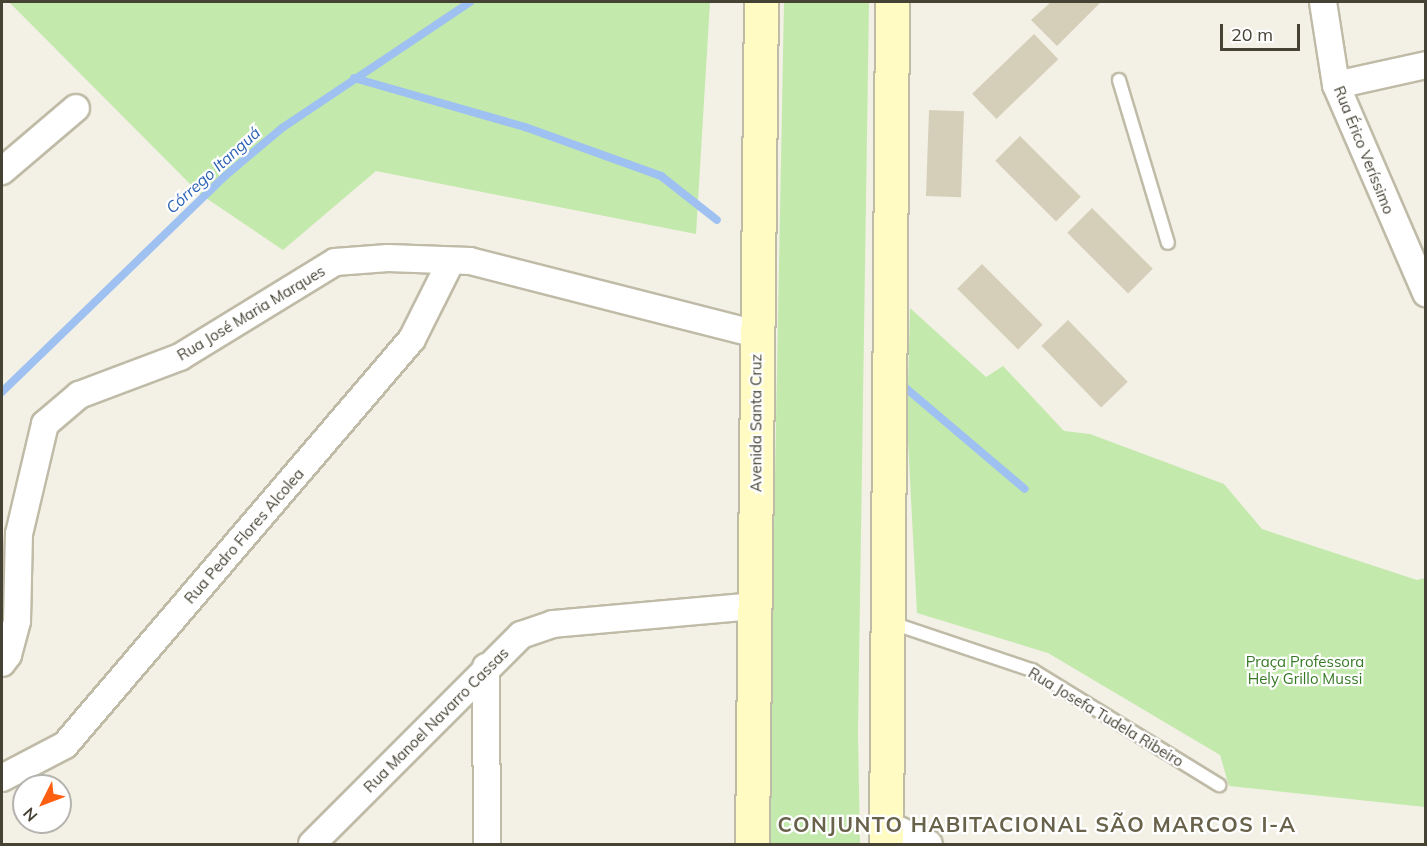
<!DOCTYPE html>
<meta charset="utf-8">
<style>
body{margin:0}
#map{position:relative;width:1427px;height:846px;overflow:hidden;background:#f3f1e5;font-family:Mulish,sans-serif}
div>[style]{position:absolute}
.green>*{inset:0;background:#c3e9ac}
.stream>*{height:8px;margin:-4px;padding:0 4px;transform-origin:4px;border-radius:4px;background:#9fc1f2}
.building>*{inset:0;background:#d5cfba;transform-origin:0 0}
.roads{filter:drop-shadow(2px 0 #bfbba7) drop-shadow(-2px 0 #bfbba7) drop-shadow(0 2px #bfbba7) drop-shadow(0 -2px #bfbba7)}
.lane>*{height:12px;margin:-6px;padding:0 6px;transform-origin:6px;border-radius:6px;background:#fff}
.street>*{height:26px;margin:-13px;padding:0 13px;transform-origin:13px;border-radius:13px;background:#fff}
.secondary>*{height:33px;margin:-16.5px;padding:0 16.5px;transform-origin:16.5px;border-radius:16.5px;background:#fffbc3}
span{translate:-50% -50%;white-space:nowrap;text-align:center;line-height:1.15;-webkit-text-stroke:4.5px #fff;paint-order:stroke}
.street-label{font-size:15px;color:#464234}
.park-label{font-size:15px;color:#377926}
.water-label{font-size:16px;color:#2b61b4;font-style:italic}
.district-label{font-size:21px;color:#69624b;font-weight:700;letter-spacing:1.5px}
.frame{position:absolute;inset:0;border:3px solid #464234;pointer-events:none}
.north{position:absolute;left:12px;top:774px;width:60px;height:60px;box-sizing:border-box;background:#fff;border:2px solid #b5b3ae;border-radius:50%;rotate:228deg;font-size:16px;font-weight:700;line-height:24px;text-align:center;color:#464234}
.north::after{content:'';display:block;margin:auto;width:21px;height:27px;background:#ff5f10;clip-path:polygon(50% 0,100% 100%,50% 72%,0 100%)}
.scale{position:absolute;left:1220px;top:24px;width:80px;height:27px;box-sizing:border-box;border:3px solid #464234;border-top:0;padding-left:8px;font-size:18px;line-height:21px;white-space:nowrap;color:#464234;-webkit-text-stroke:4px #fff;paint-order:stroke}
</style>
<div id="map">
<div class="green">
<div style="clip-path:polygon(9px 2px,710px 2px,696px 234px,376px 171px,283px 250px,200px 194px)"></div>
<div style="clip-path:polygon(784px 2px,869px 2px,858px 732px,860px 844px,768px 844px)"></div>
<div style="clip-path:polygon(910px 308px,986px 377px,1003px 366px,1064px 431px,1090px 434px,1224px 484px,1262px 529px,1417px 580px,1425px 578px,1425px 807px,1229px 786px,1220px 755px,1048px 653px,917px 613px,907px 422px)"></div>
</div>
<div class="stream">
<div style="left:354px;top:78px;width:178px;rotate:16deg"></div>
<div style="left:525px;top:127px;width:145px;rotate:19.8deg"></div>
<div style="left:661px;top:176px;width:71px;rotate:38.2deg"></div>
<div style="left:901px;top:384px;width:162px;rotate:40.3deg"></div>
<div style="left:2px;top:392px;width:310px;rotate:-44.1deg"></div>
<div style="left:225px;top:176px;width:75px;rotate:-40.1deg"></div>
<div style="left:282px;top:128px;width:226px;rotate:-33.8deg"></div>
</div>
<div class="building">
<div style="clip-path:polygon(1051px 2px,1101px 2px,1057px 46px,1031px 20px)"></div>
<div style="left:1034px;top:34px;width:35px;height:86px;rotate:46deg"></div>
<div style="left:929px;top:110px;width:35px;height:86px;rotate:2deg"></div>
<div style="left:1020px;top:136px;width:86px;height:35px;rotate:45deg"></div>
<div style="left:1092px;top:208px;width:86px;height:35px;rotate:45deg"></div>
<div style="left:982px;top:264px;width:86px;height:35px;rotate:45deg"></div>
<div style="left:1068px;top:320px;width:86px;height:37px;rotate:46deg"></div>
</div>
<div class="roads">
<div class="lane">
<div style="left:1119px;top:80px;width:170px;rotate:73.3deg"></div>
<div style="left:889px;top:622px;width:151px;rotate:18.6deg"></div>
<div style="left:1032px;top:670px;width:220px;rotate:31.6deg"></div>
</div>
<div class="street">
<div style="left:1323px;top:2px;width:84px;rotate:81.1deg"></div>
<div style="left:1336px;top:85px;width:227px;rotate:66.6deg"></div>
<div style="left:1336px;top:85px;width:92px;rotate:-12.5deg"></div>
<div style="left:2px;top:171px;width:97px;rotate:-40.4deg"></div>
<div style="left:2px;top:663px;width:10px;rotate:-53deg"></div>
<div style="left:8px;top:655px;width:35px;rotate:-75deg"></div>
<div style="left:17px;top:621px;width:87px;rotate:-88.7deg"></div>
<div style="left:19px;top:534px;width:113px;rotate:-76.7deg"></div>
<div style="left:45px;top:424px;width:45px;rotate:-40.5deg"></div>
<div style="left:79px;top:395px;width:108px;rotate:-20.6deg"></div>
<div style="left:180px;top:357px;width:182px;rotate:-31.5deg"></div>
<div style="left:335px;top:262px;width:53px;rotate:-4.3deg"></div>
<div style="left:388px;top:258px;width:82px;rotate:2.1deg"></div>
<div style="left:470px;top:261px;width:296px;rotate:14.3deg"></div>
<div style="left:486px;top:667px;width:177px;rotate:89.7deg"></div>
<div style="left:2px;top:778px;width:71px;rotate:-27.6deg"></div>
<div style="left:65px;top:745px;width:534px;rotate:-49.48deg"></div>
<div style="left:412px;top:339px;width:87px;rotate:-63.4deg"></div>
<div style="left:886px;top:824px;width:47px;rotate:24.9deg"></div>
<div style="left:312px;top:844px;width:296px;rotate:-45deg"></div>
<div style="left:521px;top:635px;width:34px;rotate:-19deg"></div>
<div style="left:553px;top:624px;width:202px;rotate:-5.1deg"></div>
</div>
<div class="secondary">
<div style="left:752px;top:844px;width:842px;rotate:-89.39deg"></div>
<div style="left:886px;top:844px;width:842px;rotate:-89.59deg"></div>
</div>
</div>
<div class="street-label">
<span style="left:1364px;top:150px;rotate:68deg">Rua Érico Veríssimo</span>
<span style="left:251px;top:313px;rotate:-31deg">Rua José Maria Marques</span>
<span style="left:756px;top:423px;rotate:-90deg">Avenida Santa Cruz</span>
<span style="left:244px;top:536px;rotate:-49deg">Rua Pedro Flores Alcolea</span>
<span style="left:1106px;top:717px;rotate:31deg">Rua Josefa Tudela Ribeiro</span>
<span style="left:436px;top:720px;rotate:-45deg">Rua Manoel Navarro Cassas</span>
</div>
<div class="park-label">
<span style="left:1305px;top:670px">Praça Professora<br>Hely Grillo Mussi</span>
</div>
<div class="water-label">
<span style="left:213px;top:170px;rotate:-42deg">Córrego Itanguá</span>
</div>
<div class="district-label">
<span style="left:1037px;top:824px">CONJUNTO HABITACIONAL SÃO MARCOS I-A</span>
</div>
<div class="frame"></div>
<div class="north">N</div>
<div class="scale">20 m</div>
</div>
